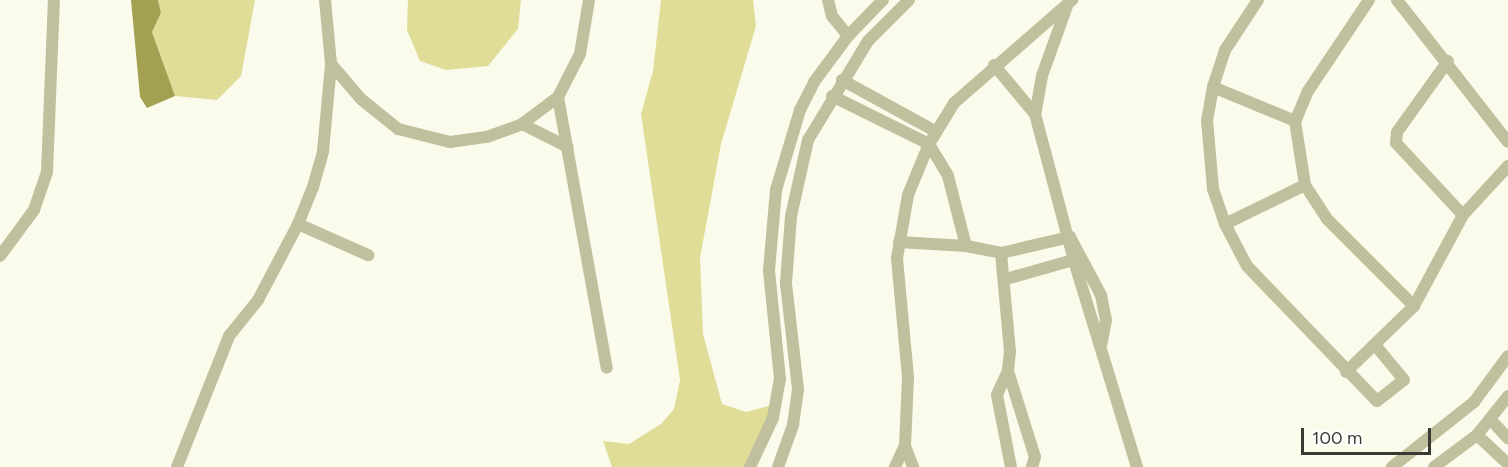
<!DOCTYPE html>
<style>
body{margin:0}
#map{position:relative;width:1508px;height:467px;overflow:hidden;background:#fbfbeb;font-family:Figtree,sans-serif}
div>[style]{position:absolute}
.green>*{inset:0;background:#dfdd98}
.water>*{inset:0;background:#a3a052}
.minor>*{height:12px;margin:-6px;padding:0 6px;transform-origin:6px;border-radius:6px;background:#c0bf9e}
span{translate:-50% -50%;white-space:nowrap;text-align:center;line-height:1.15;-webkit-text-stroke:4.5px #fff;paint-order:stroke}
.scale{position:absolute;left:1301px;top:428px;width:130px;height:27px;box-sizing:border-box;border:3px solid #3a3a34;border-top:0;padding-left:8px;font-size:18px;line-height:21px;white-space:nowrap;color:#3a3a34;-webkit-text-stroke:4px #fff;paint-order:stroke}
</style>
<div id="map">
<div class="green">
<div style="clip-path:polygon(158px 0,255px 0,241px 76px,217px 100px,175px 96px,152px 32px,161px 13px)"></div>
<div style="clip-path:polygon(408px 0,521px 0,518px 29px,488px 66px,446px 70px,420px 61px,407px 30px)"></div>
<div style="clip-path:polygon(661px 0,753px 0,756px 26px,721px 144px,700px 258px,703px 334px,722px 404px,746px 412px,777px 404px,750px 467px,612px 467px,603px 441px,629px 444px,661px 424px,674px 409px,680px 380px,641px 114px,653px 71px)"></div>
</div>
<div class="water">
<div style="clip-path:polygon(131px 0,158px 0,161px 13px,152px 32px,175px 96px,147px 108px,140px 97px)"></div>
</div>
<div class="minor">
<div style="left:325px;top:0;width:64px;rotate:84.6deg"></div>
<div style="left:331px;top:64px;width:46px;rotate:49.4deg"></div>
<div style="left:361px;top:99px;width:48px;rotate:39deg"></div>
<div style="left:398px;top:129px;width:54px;rotate:14deg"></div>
<div style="left:450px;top:142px;width:37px;rotate:-8deg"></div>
<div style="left:487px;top:137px;width:37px;rotate:-20deg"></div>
<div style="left:522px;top:124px;width:45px;rotate:-36.9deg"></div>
<div style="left:558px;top:97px;width:48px;rotate:-62.9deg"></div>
<div style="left:580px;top:54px;width:55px;rotate:-80.5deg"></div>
<div style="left:828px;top:0;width:16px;rotate:76deg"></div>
<div style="left:832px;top:16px;width:26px;rotate:51deg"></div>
<div style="left:1258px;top:0;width:60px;rotate:123.4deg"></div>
<div style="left:1225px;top:50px;width:39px;rotate:108deg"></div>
<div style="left:1213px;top:87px;width:34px;rotate:100deg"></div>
<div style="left:1207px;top:120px;width:69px;rotate:85deg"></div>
<div style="left:1213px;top:189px;width:37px;rotate:71deg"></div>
<div style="left:1225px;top:224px;width:47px;rotate:62.4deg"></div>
<div style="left:1247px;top:266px;width:187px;rotate:46.1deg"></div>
<div style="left:1377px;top:401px;width:34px;rotate:-38deg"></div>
<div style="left:1404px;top:380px;width:44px;rotate:-129.5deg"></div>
<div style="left:1369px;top:0;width:110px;rotate:123.8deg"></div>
<div style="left:1308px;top:91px;width:33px;rotate:113deg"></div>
<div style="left:1295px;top:121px;width:65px;rotate:81.1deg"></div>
<div style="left:1305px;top:185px;width:40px;rotate:57.1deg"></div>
<div style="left:1327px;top:219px;width:123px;rotate:45deg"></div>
<div style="left:1397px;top:0;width:180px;rotate:52deg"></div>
<div style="left:1067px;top:6px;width:74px;rotate:109.7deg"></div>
<div style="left:1042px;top:76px;width:39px;rotate:100deg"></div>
<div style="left:1035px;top:114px;width:152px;rotate:75.1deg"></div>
<div style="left:1074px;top:261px;width:215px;rotate:73deg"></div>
<div style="left:1448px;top:61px;width:87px;rotate:125.7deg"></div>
<div style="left:1397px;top:132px;width:11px;rotate:95deg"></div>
<div style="left:1396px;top:143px;width:98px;rotate:47.1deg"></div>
<div style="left:994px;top:65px;width:64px;rotate:50.1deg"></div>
<div style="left:842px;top:80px;width:106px;rotate:28.7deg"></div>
<div style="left:1213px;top:87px;width:89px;rotate:22.5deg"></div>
<div style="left:832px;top:96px;width:108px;rotate:26.3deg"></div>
<div style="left:929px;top:144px;width:37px;rotate:59deg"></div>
<div style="left:948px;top:176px;width:72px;rotate:75.6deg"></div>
<div style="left:966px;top:246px;width:36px;rotate:11deg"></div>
<div style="left:1001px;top:253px;width:98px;rotate:84.8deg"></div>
<div style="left:1010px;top:351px;width:20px;rotate:96deg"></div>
<div style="left:1008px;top:371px;width:26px;rotate:115deg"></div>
<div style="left:997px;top:395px;width:73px;rotate:79deg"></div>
<div style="left:558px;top:97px;width:275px;rotate:79.8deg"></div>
<div style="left:522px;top:124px;width:51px;rotate:26.6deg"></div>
<div style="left:298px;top:224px;width:77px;rotate:23.9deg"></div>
<div style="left:1225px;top:224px;width:89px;rotate:-26deg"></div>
<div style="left:899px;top:242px;width:67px;rotate:3.4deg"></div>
<div style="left:1001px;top:253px;width:71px;rotate:-13.1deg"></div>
<div style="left:1070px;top:237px;width:66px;rotate:61.9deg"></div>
<div style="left:1101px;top:295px;width:25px;rotate:79deg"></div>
<div style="left:1106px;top:320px;width:25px;rotate:101deg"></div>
<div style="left:0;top:256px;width:57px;rotate:-53.5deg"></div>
<div style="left:34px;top:210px;width:40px;rotate:-71.1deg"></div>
<div style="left:47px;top:172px;width:172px;rotate:-87.7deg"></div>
<div style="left:1006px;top:279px;width:77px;rotate:-15.8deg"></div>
<div style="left:1008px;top:371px;width:90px;rotate:72.6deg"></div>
<div style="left:1035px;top:457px;width:10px;rotate:107deg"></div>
<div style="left:1346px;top:372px;width:95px;rotate:-44.1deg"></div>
<div style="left:1414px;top:306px;width:103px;rotate:-61.7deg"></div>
<div style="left:1463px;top:215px;width:67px;rotate:-47.4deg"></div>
<div style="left:1491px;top:420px;width:25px;rotate:47deg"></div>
<div style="left:1477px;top:435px;width:42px;rotate:43.1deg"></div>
<div style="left:905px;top:446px;width:22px;rotate:69deg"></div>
<div style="left:177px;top:467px;width:141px;rotate:-68.3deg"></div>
<div style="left:229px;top:336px;width:46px;rotate:-51.1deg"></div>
<div style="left:258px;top:300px;width:86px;rotate:-62.2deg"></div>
<div style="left:298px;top:224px;width:40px;rotate:-68deg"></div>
<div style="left:313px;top:187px;width:37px;rotate:-74deg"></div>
<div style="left:323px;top:151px;width:87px;rotate:-84.7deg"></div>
<div style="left:750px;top:467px;width:54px;rotate:-64.9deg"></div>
<div style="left:773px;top:418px;width:40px;rotate:-80deg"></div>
<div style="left:780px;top:379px;width:110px;rotate:-95.8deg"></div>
<div style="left:769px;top:270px;width:80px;rotate:-85deg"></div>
<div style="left:776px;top:190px;width:84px;rotate:-73.3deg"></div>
<div style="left:800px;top:110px;width:31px;rotate:-63deg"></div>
<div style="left:814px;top:82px;width:57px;rotate:-53.5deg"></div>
<div style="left:848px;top:36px;width:50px;rotate:-45.8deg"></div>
<div style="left:778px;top:467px;width:45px;rotate:-70.3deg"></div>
<div style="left:793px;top:425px;width:36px;rotate:-82deg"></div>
<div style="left:798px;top:389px;width:107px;rotate:-96.5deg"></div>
<div style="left:786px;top:283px;width:67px;rotate:-85.7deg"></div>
<div style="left:791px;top:216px;width:78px;rotate:-77.4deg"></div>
<div style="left:808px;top:140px;width:116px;rotate:-58.8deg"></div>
<div style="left:868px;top:41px;width:58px;rotate:-45deg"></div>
<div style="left:895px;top:467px;width:23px;rotate:-65deg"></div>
<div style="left:905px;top:446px;width:69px;rotate:-87.5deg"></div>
<div style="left:908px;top:377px;width:120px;rotate:-95.3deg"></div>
<div style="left:897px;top:258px;width:64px;rotate:-80.1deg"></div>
<div style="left:908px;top:195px;width:55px;rotate:-67.6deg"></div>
<div style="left:929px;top:144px;width:48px;rotate:-58.6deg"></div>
<div style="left:954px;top:103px;width:157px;rotate:-41.1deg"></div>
<div style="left:1392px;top:467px;width:105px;rotate:-38.4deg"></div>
<div style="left:1474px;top:402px;width:57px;rotate:-53.5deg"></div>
<div style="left:1434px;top:467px;width:54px;rotate:-36.7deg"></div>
<div style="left:1477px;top:435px;width:50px;rotate:-51.5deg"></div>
</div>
<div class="scale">100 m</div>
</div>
